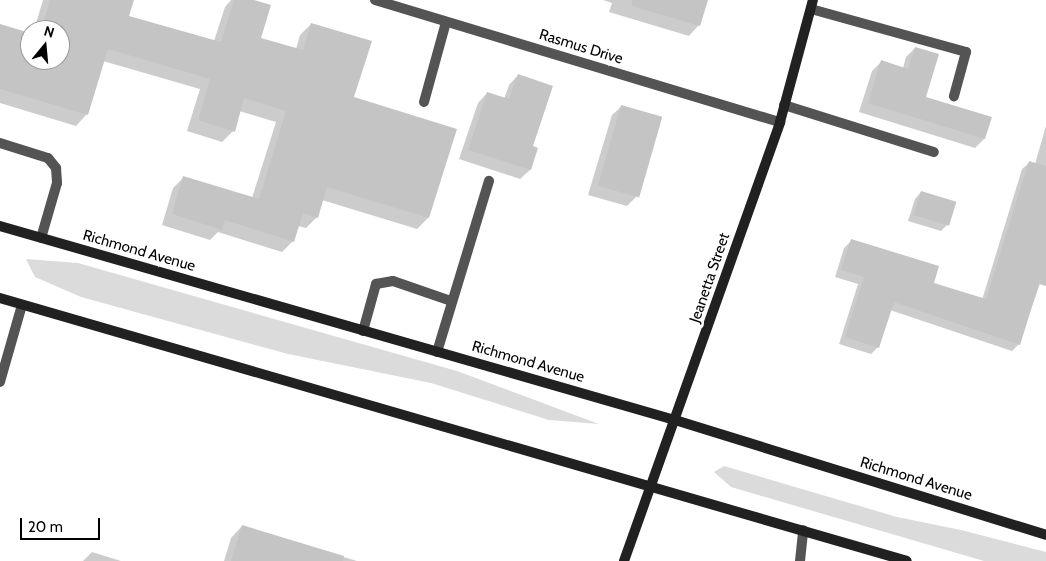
<!DOCTYPE html>
<style>
body{margin:0}
#map{position:relative;width:1046px;height:561px;overflow:hidden;background:#fff;font-family:Cabin,sans-serif}
div>[style]{position:absolute}
.green>*{inset:0;background:#dbdbdb}
.shadow>*{inset:0;background:#0003}
.building>*{inset:0;background:#c4c4c4;transform-origin:0 0}
.lane>*{height:10px;margin:-5px;padding:0 5px;transform-origin:5px;border-radius:5px;background:#545454}
.street>*{height:10px;margin:-5px;padding:0 5px;transform-origin:5px;border-radius:5px;background:#545454}
.secondary>*{height:10px;margin:-5px;padding:0 5px;transform-origin:5px;border-radius:5px;background:#212121}
span{translate:-50% -50%;white-space:nowrap;text-align:center;line-height:1.15;-webkit-text-stroke:5px #fff;paint-order:stroke}
.street-label{font-size:15px;color:#000}
.north{position:absolute;left:20px;top:20px;width:50px;height:50px;box-sizing:border-box;background:#fff;border:1px solid #999;border-radius:50%;rotate:17deg;font-size:14px;font-weight:700;line-height:20px;text-align:center;color:#000}
.north::after{content:'';display:block;margin:auto;width:18px;height:22px;background:#000;clip-path:polygon(50% 0,100% 100%,50% 72%,0 100%)}
.scale{position:absolute;left:20px;top:518px;width:80px;height:22px;box-sizing:border-box;border:2px solid #000;border-top:0;padding-left:6px;font-size:15px;line-height:18px;white-space:nowrap;color:#000;-webkit-text-stroke:4px #fff;paint-order:stroke}
</style>
<div id="map">
<div class="green">
<div style="clip-path:polygon(26px 259px,78px 263px,457px 371px,599px 424px,549px 420px,431px 383px,288px 354px,81px 297px,35px 277px)"></div>
<div style="clip-path:polygon(724px 466px,897px 517px,961px 530px,1046px 552px,1046px 561px,984px 561px,731px 487px,714px 472px)"></div>
</div>
<div class="shadow">
<div style="clip-path:polygon(43px 0,133px 0,128px 17px,214px 41px,225px 7px,231px 0,250px 0,259px 39px,296px 49px,300px 35px,311px 24px,353px 98px,455px 130px,428px 218px,417px 229px,322px 200px,317px 217px,306px 228px,298px 226px,293px 241px,282px 252px,218px 232px,210px 240px,162px 225px,173px 188px,184px 177px,252px 198px,276px 122px,239px 111px,233px 131px,222px 142px,187px 131px,200px 89px,103px 61px,86px 115px,76px 126px,0 103px,0 25px,30px 34px,30px 60px,60px 60px,60px 30px,34px 30px)"></div>
<div style="clip-path:polygon(603px 0,707px 0,699px 25px,689px 36px,609px 12px,612px 3px)"></div>
<div style="clip-path:polygon(915px 48px,924px 97px,990px 118px,984px 139px,975px 148px,859px 112px,872px 71px,881px 62px,903px 68px,906px 57px)"></div>
<div style="clip-path:polygon(518px 75px,531px 147px,537px 149px,530px 170px,520px 179px,459px 159px,478px 103px,487px 93px,504px 99px,509px 85px)"></div>
<div style="clip-path:polygon(622px 106px,636px 197px,627px 206px,588px 195px,612px 115px)"></div>
<div style="clip-path:polygon(1046px 126px,1046px 266px,1019px 344px,1012px 351px,890px 310px,878px 347px,871px 354px,839px 344px,858px 284px,835px 277px,844px 248px,851px 241px,932px 284px,982px 300px,1022px 169px,1030px 162px,1035px 164px)"></div>
<div style="clip-path:polygon(921px 192px,947px 225px,941px 231px,908px 221px,915px 199px)"></div>
<div style="clip-path:polygon(242px 526px,357px 561px,224px 561px,231px 538px)"></div>
<div style="clip-path:polygon(92px 552px,121px 561px,83px 561px)"></div>
</div>
<div class="building">
<div style="clip-path:polygon(50px 0,134px 0,129px 16px,221px 42px,234px 0,254px 0,271px 5px,261px 38px,303px 50px,311px 23px,372px 41px,354px 97px,457px 129px,429px 218px,327px 187px,318px 218px,303px 213px,294px 242px,225px 220px,222px 230px,172px 214px,183px 176px,259px 199px,286px 111px,244px 98px,235px 132px,198px 120px,210px 79px,108px 49px,88px 115px,0 89px,0 24px,30px 33px,30px 60px,60px 60px,60px 30px,41px 30px)"></div>
<div style="clip-path:polygon(632px 0,708px 0,700px 26px,632px 6px)"></div>
<div style="clip-path:polygon(915px 47px,939px 54px,926px 97px,992px 117px,985px 139px,868px 103px,881px 60px,908px 69px)"></div>
<div style="clip-path:polygon(518px 74px,553px 86px,533px 146px,538px 148px,531px 170px,468px 150px,487px 92px,509px 99px)"></div>
<div style="left:621px;top:105px;width:43px;height:84px;rotate:16deg"></div>
<div style="clip-path:polygon(1029px 161px,1046px 166px,1046px 286px,1039px 284px,1020px 345px,894px 302px,879px 348px,845px 337px,864px 277px,841px 270px,851px 239px,939px 266px,934px 283px,986px 299px)"></div>
<div style="left:921px;top:191px;width:37px;height:25px;rotate:17deg"></div>
<div style="clip-path:polygon(242px 525px,344px 556px,343px 561px,231px 561px)"></div>
</div>
<div class="lane">
<div style="left:811px;top:9px;width:161px;rotate:15.5deg"></div>
<div style="left:966px;top:52px;width:46px;rotate:105.3deg"></div>
<div style="left:424px;top:102px;width:83px;rotate:-74.6deg"></div>
<div style="left:784px;top:105px;width:157px;rotate:17.4deg"></div>
<div style="left:0;top:143px;width:50px;rotate:17.4deg"></div>
<div style="left:48px;top:158px;width:13px;rotate:51deg"></div>
<div style="left:56px;top:168px;width:15px;rotate:86deg"></div>
<div style="left:57px;top:183px;width:57px;rotate:106.2deg"></div>
<div style="left:363px;top:331px;width:49px;rotate:-74.5deg"></div>
<div style="left:376px;top:284px;width:17px;rotate:-10deg"></div>
<div style="left:393px;top:281px;width:61px;rotate:19deg"></div>
<div style="left:437px;top:352px;width:179px;rotate:-73.1deg"></div>
<div style="left:0;top:382px;width:80px;rotate:-74.1deg"></div>
<div style="left:800px;top:561px;width:31px;rotate:-84deg"></div>
</div>
<div class="street">
<div style="left:375px;top:0;width:423px;rotate:16.8deg"></div>
</div>
<div class="secondary">
<div style="left:0;top:226px;width:702px;rotate:16.04deg"></div>
<div style="left:675px;top:420px;width:388px;rotate:17.2deg"></div>
<div style="left:0;top:298px;width:944px;rotate:16.17deg"></div>
<div style="left:624px;top:561px;width:466px;rotate:-70.4deg"></div>
<div style="left:780px;top:122px;width:126px;rotate:-74.9deg"></div>
</div>
<div class="street-label">
<span style="left:581px;top:47px;rotate:17deg">Rasmus Drive</span>
<span style="left:139px;top:251px;rotate:16deg">Richmond Avenue</span>
<span style="left:710px;top:278px;rotate:-71deg">Jeanetta Street</span>
<span style="left:528px;top:362px;rotate:16deg">Richmond Avenue</span>
<span style="left:916px;top:479px;rotate:17deg">Richmond Avenue</span>
</div>
<div class="north">N</div>
<div class="scale">20 m</div>
</div>
